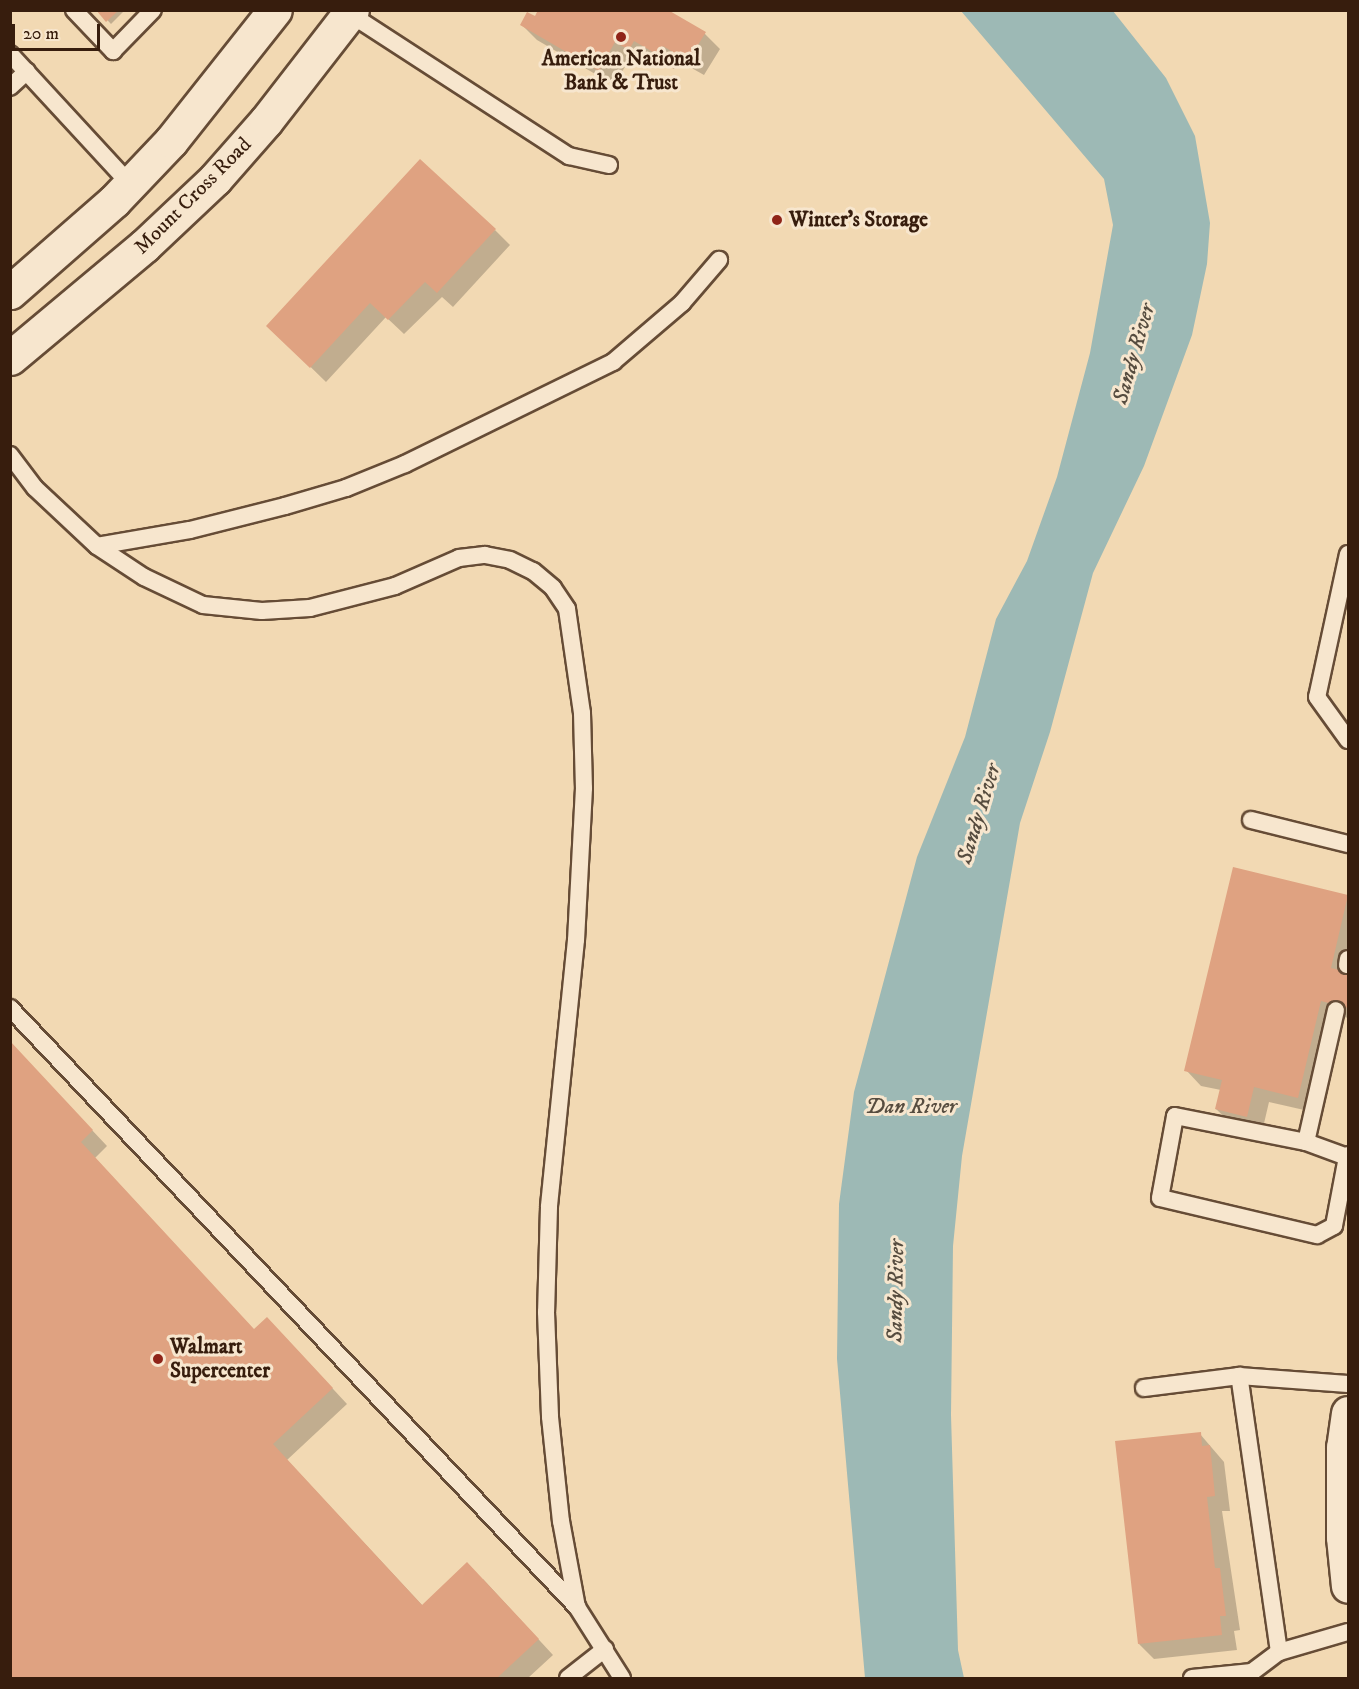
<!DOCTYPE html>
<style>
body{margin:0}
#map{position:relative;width:1359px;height:1689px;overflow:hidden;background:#f2d9b3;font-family:"IM FELL DW Pica",serif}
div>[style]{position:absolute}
.water>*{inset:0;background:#9db9b5}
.shadow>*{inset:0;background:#0003}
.building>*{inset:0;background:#dfa281}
.roads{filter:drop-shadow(2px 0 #664c36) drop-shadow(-2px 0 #664c36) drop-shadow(0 2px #664c36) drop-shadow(0 -2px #664c36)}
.lane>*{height:16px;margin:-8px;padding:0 8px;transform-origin:8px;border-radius:8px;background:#f7e6ce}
.street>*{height:33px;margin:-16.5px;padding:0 16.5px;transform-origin:16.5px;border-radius:16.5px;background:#f7e6ce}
.secondary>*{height:33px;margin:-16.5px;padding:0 16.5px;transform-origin:16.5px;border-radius:16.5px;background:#f7e6ce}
.dots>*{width:16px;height:16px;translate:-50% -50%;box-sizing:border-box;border:3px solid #f7e6ce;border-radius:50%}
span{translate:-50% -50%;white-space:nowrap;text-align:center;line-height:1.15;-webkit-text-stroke:6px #f7e6ce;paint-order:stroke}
.poi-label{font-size:21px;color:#371d0d;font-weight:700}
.left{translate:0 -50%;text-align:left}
.street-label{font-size:21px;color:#371d0d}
.water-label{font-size:22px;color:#564c3f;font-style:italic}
.frame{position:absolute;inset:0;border:12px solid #371d0d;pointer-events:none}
.scale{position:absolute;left:12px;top:24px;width:88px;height:27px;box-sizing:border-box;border:3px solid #371d0d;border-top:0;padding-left:8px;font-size:18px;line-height:21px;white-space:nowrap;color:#371d0d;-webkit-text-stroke:4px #f7e6ce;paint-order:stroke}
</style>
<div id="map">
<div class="water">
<div style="clip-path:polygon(961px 11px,1113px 11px,1166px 78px,1195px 136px,1210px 223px,1207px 264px,1192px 335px,1144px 466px,1093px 573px,1050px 732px,1020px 823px,962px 1156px,953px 1246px,951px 1415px,958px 1650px,964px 1678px,865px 1678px,837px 1359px,839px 1204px,854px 1092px,917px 857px,965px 737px,996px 619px,1027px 561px,1057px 477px,1090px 353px,1113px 225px,1104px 179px)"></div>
</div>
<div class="shadow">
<div style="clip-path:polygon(98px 10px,125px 10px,111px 24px)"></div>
<div style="clip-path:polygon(535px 18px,705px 34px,720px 49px,704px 75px,679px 61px,674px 69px,650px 55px,645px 64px,631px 57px,614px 85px,537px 40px,522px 25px)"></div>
<div style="clip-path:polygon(495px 230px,510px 245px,453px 307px,442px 297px,404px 334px,386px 317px,326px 382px,284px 341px)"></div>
<div style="clip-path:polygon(1234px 869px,1348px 897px,1348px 1018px,1336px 1015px,1313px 1112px,1269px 1102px,1262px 1132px,1232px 1124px,1216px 1109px,1221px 1090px,1201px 1086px,1186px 1070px)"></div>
<div style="clip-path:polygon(10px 1043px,107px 1146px,95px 1158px,255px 1331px,282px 1334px,347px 1404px,287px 1460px,423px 1606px,483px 1579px,553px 1655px,528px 1678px,10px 1678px)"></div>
<div style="clip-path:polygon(1200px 1434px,1224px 1462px,1230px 1511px,1222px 1511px,1240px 1630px,1234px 1631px,1237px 1650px,1154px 1659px,1139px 1644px)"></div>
</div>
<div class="building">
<div style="clip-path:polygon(96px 10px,119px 10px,106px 22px)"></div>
<div style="clip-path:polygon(538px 10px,668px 10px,706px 32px,688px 61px,663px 46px,658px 55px,634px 41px,629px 50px,615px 42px,599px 71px,520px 25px,527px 12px,535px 16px)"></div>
<div style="clip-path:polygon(420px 159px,496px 229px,437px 293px,425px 282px,388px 320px,370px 303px,310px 368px,266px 326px)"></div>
<div style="clip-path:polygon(1233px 867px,1348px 895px,1331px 968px,1348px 972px,1348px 1008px,1321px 1001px,1298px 1098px,1254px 1087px,1247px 1117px,1215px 1109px,1222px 1080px,1184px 1071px)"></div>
<div style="clip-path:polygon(10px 1041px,93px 1130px,81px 1142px,254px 1329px,267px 1317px,333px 1388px,273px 1444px,422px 1605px,467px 1562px,539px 1639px,497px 1678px,10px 1678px)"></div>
<div style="clip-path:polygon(1201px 1432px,1202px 1446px,1210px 1445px,1215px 1496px,1207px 1497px,1215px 1568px,1220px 1568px,1226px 1616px,1220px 1616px,1222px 1635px,1138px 1644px,1115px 1441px)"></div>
</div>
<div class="roads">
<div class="lane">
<div style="left:74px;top:10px;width:57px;rotate:46.4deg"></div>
<div style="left:113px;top:51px;width:57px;rotate:-45.7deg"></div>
<div style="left:350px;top:14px;width:261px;rotate:33deg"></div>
<div style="left:569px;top:156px;width:41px;rotate:12.7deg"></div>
<div style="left:10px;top:54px;width:177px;rotate:47.3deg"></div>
<div style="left:10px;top:87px;width:23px;rotate:-43deg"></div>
<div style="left:10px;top:455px;width:41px;rotate:52.9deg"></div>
<div style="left:35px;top:488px;width:85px;rotate:43.1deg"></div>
<div style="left:97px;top:546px;width:94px;rotate:-9.8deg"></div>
<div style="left:190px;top:530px;width:98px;rotate:-14.2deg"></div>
<div style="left:285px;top:506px;width:64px;rotate:-16.4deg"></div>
<div style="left:346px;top:488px;width:64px;rotate:-22.1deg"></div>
<div style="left:405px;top:464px;width:232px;rotate:-26.1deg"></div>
<div style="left:613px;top:362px;width:91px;rotate:-40.5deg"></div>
<div style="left:682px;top:303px;width:57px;rotate:-49.3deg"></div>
<div style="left:97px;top:546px;width:56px;rotate:33.4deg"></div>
<div style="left:144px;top:577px;width:65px;rotate:25.4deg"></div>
<div style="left:203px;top:605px;width:59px;rotate:5.8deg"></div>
<div style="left:262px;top:611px;width:48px;rotate:-3.6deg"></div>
<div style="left:310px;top:608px;width:88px;rotate:-14.5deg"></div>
<div style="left:395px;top:586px;width:70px;rotate:-23.6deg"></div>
<div style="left:459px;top:558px;width:26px;rotate:-7deg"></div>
<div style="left:485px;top:555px;width:25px;rotate:11deg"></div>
<div style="left:510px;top:560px;width:25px;rotate:26deg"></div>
<div style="left:533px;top:571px;width:26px;rotate:40deg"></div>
<div style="left:553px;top:588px;width:25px;rotate:56deg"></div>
<div style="left:567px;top:609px;width:105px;rotate:81.8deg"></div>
<div style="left:582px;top:713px;width:75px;rotate:88.5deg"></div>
<div style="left:584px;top:788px;width:152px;rotate:93deg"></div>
<div style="left:576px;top:940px;width:268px;rotate:95.8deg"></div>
<div style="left:549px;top:1207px;width:105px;rotate:91.6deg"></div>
<div style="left:546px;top:1312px;width:105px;rotate:87.8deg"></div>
<div style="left:550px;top:1417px;width:105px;rotate:84deg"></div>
<div style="left:561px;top:1521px;width:87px;rotate:79.5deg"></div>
<div style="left:1348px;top:554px;width:146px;rotate:102.2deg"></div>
<div style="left:1317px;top:697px;width:53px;rotate:54.2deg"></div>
<div style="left:1251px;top:820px;width:100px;rotate:13.9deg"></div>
<div style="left:1347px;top:965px;width:6px;rotate:-81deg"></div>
<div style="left:10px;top:1008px;width:825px;rotate:46.57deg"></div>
<div style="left:577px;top:1607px;width:84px;rotate:57.6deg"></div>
<div style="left:1306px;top:1142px;width:135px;rotate:-77.2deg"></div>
<div style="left:1348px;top:1155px;width:2px;rotate:117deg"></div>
<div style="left:1347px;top:1157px;width:70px;rotate:100.7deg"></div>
<div style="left:1334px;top:1226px;width:19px;rotate:152deg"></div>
<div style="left:1317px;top:1235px;width:161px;rotate:-166.7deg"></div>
<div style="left:1160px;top:1198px;width:83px;rotate:-79.6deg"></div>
<div style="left:1175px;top:1116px;width:134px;rotate:11.2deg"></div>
<div style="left:1306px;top:1142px;width:44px;rotate:20.1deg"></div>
<div style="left:1347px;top:1157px;width:1px;rotate:45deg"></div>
<div style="left:1144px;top:1388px;width:96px;rotate:-7.2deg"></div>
<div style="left:1279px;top:1652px;width:279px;rotate:-98.2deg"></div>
<div style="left:1239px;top:1376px;width:109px;rotate:4.2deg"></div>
<div style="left:568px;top:1678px;width:47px;rotate:-38.1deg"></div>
<div style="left:1192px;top:1678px;width:60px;rotate:-5.7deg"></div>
<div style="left:1252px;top:1672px;width:34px;rotate:-37deg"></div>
<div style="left:1279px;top:1652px;width:72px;rotate:-16.2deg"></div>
</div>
<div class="street">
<div style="left:1348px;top:1413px;width:34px;rotate:98deg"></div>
<div style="left:1343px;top:1447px;width:90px;rotate:90deg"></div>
<div style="left:1343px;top:1537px;width:49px;rotate:84.2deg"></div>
</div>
<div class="secondary">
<div style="left:10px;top:292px;width:138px;rotate:-41.2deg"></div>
<div style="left:114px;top:201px;width:83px;rotate:-46.5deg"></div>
<div style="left:171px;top:141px;width:167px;rotate:-51.6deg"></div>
<div style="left:10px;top:358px;width:175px;rotate:-39.9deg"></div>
<div style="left:144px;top:246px;width:98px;rotate:-43.3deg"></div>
<div style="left:215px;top:179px;width:77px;rotate:-48.7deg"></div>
<div style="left:266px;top:121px;width:140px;rotate:-52.2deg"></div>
</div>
</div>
<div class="dots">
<div style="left:621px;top:37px;background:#8f2418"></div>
<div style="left:777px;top:220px;background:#8f2418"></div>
<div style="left:158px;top:1359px;background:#8f2418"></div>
</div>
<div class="poi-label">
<span style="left:621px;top:71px">American National<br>Bank &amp; Trust</span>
<span class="left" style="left:789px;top:220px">Winter's Storage</span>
<span class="left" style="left:170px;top:1359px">Walmart<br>Supercenter</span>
</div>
<div class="street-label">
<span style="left:193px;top:196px;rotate:-45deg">Mount Cross Road</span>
</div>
<div class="water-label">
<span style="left:1134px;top:354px;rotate:-74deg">Sandy River</span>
<span style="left:979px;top:814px;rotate:-73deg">Sandy River</span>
<span style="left:911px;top:1107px">Dan River</span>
<span style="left:896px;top:1291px;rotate:-89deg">Sandy River</span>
</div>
<div class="frame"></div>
<div class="scale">20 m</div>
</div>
